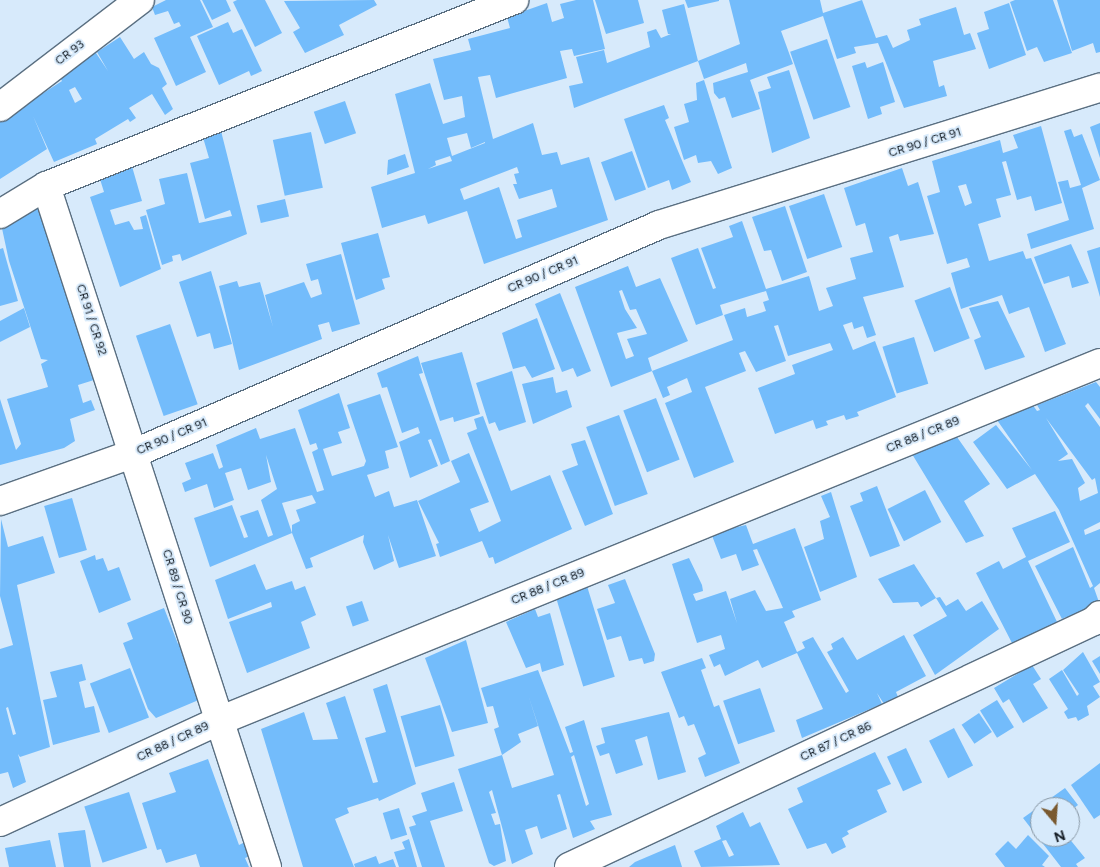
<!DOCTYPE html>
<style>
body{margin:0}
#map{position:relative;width:1100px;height:867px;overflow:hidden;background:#d7eafb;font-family:Figtree,sans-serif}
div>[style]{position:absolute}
.building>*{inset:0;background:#73bcfb;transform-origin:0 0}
.roads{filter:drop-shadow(1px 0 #5a6f81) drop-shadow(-1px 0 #5a6f81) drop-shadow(0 1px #5a6f81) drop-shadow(0 -1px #5a6f81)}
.street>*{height:28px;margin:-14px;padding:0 14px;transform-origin:14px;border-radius:14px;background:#fff}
span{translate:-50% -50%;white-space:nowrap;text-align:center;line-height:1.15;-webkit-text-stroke:4px #d7eafb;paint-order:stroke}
.street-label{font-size:12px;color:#151d25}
.north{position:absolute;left:1030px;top:797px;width:50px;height:50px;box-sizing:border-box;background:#d7eafb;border:1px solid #8998a5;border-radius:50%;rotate:162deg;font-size:14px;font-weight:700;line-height:20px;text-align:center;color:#151d25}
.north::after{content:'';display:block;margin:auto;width:18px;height:22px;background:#79592f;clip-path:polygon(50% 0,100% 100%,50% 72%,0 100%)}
</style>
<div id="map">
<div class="building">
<div style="clip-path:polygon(166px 0,200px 0,213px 27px,190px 37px,206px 72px,176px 86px,154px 38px,181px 26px,179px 22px,174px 24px,168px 11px,155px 15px,152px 7px)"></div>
<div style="clip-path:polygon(202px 0,226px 0,231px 11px,212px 20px)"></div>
<div style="clip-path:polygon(237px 0,265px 0,282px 33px,255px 47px,233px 2px)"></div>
<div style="clip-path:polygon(374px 0,377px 5px,339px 25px,344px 35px,305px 53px,293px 32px,300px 28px,284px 1px)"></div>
<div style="clip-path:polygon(evenodd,576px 0,593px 0,605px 49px,574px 56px,572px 49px,560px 51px,567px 78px,496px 98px,490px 75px,478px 77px,493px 139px,533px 123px,542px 155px,557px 152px,561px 165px,589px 157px,608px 220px,484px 264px,467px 211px,428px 224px,425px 215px,382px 228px,371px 187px,415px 173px,395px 94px,430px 83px,443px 124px,465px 117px,462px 96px,444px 100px,433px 59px,471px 50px,468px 39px,510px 28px,507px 17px,547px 3px,552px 22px,564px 18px,560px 4px,576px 0,467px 133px,471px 148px,485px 142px,485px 143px,452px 156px,447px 138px,467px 133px,576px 0,450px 156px,452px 161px,428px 169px,436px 165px,435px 161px,450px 156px,576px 0,517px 167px,519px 173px,514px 174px,517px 184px,513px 184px,519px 199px,552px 189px,557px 207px,517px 220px,522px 237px,516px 239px,499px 187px,464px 200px,460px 189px,517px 167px)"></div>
<div style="clip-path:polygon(595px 0,638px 0,644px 23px,606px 34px)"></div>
<div style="clip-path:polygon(685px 0,719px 0,719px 1px,688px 8px)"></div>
<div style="clip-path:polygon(729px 0,820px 0,823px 13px,862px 0,876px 38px,887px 35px,893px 48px,910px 40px,907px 30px,921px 25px,919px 19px,956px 7px,964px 35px,970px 33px,976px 49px,933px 61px,939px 87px,944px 85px,947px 96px,904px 108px,878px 43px,854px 47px,856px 53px,837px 59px,823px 16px,781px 31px,793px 64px,750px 80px,760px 109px,732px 118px,725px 97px,719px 99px,714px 93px,713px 83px,748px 72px,746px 63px,704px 79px,698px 61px,574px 108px,569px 86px,583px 83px,576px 57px,604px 50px,607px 63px,650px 47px,647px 32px,656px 29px,661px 38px,671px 34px,668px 34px,662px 10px,684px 4px,698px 61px,740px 44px)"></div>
<div style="clip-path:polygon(1015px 0,1053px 0,1072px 53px,1044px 62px,1037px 47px,1027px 51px,1010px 2px)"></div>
<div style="clip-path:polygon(1057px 0,1100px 0,1100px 52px,1096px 53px,1093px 43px,1072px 51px)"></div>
<div style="clip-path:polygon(1009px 3px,1026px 55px,989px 69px,977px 33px,989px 29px,984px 12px)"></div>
<div style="clip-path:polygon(228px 22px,233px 33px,242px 29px,262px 71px,251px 76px,249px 71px,219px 85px,197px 36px)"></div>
<div style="clip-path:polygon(evenodd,120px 37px,134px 59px,144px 52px,151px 64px,159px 68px,167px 84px,162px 88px,173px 109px,165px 115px,152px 94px,129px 108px,136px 118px,130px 122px,128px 119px,95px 139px,97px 144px,54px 162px,33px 116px,47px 149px,0 179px,0 121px,62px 81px,58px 74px,94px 50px,108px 71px,97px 52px,120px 37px,75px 87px,82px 99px,75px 103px,69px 90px,75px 87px)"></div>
<div style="left:827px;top:39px;width:72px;height:39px;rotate:71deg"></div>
<div style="clip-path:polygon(865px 62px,867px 68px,883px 62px,895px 102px,880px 107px,882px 114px,868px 119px,852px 66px)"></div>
<div style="clip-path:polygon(789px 70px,810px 138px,772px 153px,758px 92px,771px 88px,767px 77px)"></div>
<div style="clip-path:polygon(704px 80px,732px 168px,718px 174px,711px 161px,698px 163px,696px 155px,684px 160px,674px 127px,689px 122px,684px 104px,697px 100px,696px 83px)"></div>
<div style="left:345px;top:101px;width:34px;height:33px;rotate:71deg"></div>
<div style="clip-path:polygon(664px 105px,669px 118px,665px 120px,691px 182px,672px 190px,669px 180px,648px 188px,624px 119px)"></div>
<div style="clip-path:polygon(1100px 123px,1100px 158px,1090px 127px)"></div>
<div style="clip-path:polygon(evenodd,1041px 126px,1062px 203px,1035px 211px,1031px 196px,1017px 200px,1006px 161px,1002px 162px,1011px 195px,996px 199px,1001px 217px,978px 224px,989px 261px,1023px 251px,1026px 259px,1031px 258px,1066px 344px,1045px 352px,1029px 307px,1009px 314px,1002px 295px,961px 309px,951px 273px,970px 267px,967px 258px,947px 264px,927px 196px,940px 192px,932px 161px,1000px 140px,1003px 153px,1018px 148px,1013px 135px,1041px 126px,966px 184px,972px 203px,965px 206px,958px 186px,966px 184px)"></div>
<div style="clip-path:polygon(220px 127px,247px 234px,182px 261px,180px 254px,172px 256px,173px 261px,162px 265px,146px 210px,165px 204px,159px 179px,187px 173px,199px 223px,232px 216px,230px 210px,205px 219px,190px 163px,209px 158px,202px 134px)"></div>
<div style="clip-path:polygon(1071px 129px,1074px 137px,1082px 134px,1100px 180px,1082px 188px,1094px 229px,1031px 249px,1027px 234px,1069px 220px,1058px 182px,1068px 180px,1070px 188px,1081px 185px,1064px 131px)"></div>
<div style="left:311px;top:132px;width:57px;height:39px;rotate:78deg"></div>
<div style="left:632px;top:151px;width:41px;height:33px;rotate:70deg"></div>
<div style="clip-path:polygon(405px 154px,409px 167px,387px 175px,388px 160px)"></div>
<div style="clip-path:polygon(131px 163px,142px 201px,110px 210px,115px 225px,129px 221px,134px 230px,143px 229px,140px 217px,146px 215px,161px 269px,120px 287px,90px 197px,104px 192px,99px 176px)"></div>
<div style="clip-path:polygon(902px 168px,908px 186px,918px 182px,934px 234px,900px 241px,898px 234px,889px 237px,904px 287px,863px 297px,876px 335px,867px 338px,863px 326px,854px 329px,852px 322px,843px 325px,853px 350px,875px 341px,896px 397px,857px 412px,859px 416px,846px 420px,844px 415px,826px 421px,828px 425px,816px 429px,813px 420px,775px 434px,758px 388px,795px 374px,792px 365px,833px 350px,830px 343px,788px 356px,778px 325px,774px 326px,786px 361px,756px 372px,745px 351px,739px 353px,746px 371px,705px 387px,734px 462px,694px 478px,665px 403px,692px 392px,687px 378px,667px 387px,670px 395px,663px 398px,652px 371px,733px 340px,724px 315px,745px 308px,747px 317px,766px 311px,763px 302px,769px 300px,766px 291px,720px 305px,723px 315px,696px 325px,671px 258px,698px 248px,713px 289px,716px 288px,701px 248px,733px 237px,729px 226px,742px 221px,766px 289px,809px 276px,819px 311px,833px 306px,826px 288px,856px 279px,850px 258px,873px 252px,865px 223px,856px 226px,844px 188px)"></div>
<div style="left:824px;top:194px;width:56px;height:37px;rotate:71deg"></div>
<div style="left:285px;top:199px;width:18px;height:29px;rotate:77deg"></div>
<div style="clip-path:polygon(41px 204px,94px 380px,78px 385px,83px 403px,91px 400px,95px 410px,70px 419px,75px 441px,64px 448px,0 465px,0 399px,16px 450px,21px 444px,7px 399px,48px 387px,41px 364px,48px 360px,41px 359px,9px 261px,0 219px)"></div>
<div style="clip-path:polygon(785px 206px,807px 272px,782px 281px,771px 250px,764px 251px,752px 217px)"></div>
<div style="clip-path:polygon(378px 233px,390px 277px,382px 279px,385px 289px,356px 300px,341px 243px)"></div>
<div style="clip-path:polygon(1071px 244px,1089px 283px,1072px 288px,1069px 276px,1044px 284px,1034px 257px)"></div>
<div style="clip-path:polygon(1100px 247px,1100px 297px,1087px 251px)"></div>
<div style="clip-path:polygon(3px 248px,18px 301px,0 306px,0 249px)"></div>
<div style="clip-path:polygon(341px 254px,360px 324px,332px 332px,329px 322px,318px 325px,322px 339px,239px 370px,219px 286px,237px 281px,239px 287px,260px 282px,273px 327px,265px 295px,304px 282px,311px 298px,322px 294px,318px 279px,311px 281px,306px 264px)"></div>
<div style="clip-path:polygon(evenodd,628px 266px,636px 287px,660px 278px,688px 341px,648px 358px,652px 371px,611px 387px,575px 287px,628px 266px,622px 290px,630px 310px,636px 309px,647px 334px,627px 339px,634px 356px,626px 359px,617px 333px,637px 328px,625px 309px,619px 291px,622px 290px)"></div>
<div style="clip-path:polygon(211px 271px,232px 344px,214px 349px,210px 333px,197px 337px,179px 282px)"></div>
<div style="left:950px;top:287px;width:55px;height:38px;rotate:69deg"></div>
<div style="clip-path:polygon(560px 293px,591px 371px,577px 377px,573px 368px,562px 372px,535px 304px)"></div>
<div style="clip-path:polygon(998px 301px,1025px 357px,985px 370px,974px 340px,981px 337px,969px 308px)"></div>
<div style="clip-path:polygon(24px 308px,30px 327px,0 342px,0 321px)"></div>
<div style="clip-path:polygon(537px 318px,555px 369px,532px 378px,525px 366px,513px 369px,502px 333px)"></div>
<div style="left:170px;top:324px;width:85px;height:36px;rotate:71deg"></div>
<div style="left:914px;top:337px;width:49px;height:33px;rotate:73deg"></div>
<div style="clip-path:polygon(462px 352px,480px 414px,454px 422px,453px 417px,440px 421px,421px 363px)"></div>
<div style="clip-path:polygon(418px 356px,423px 373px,419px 374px,450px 461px,441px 465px,431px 439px,428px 440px,438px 466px,410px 478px,399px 442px,420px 433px,418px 427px,402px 433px,387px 387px,382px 388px,377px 373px)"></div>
<div style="clip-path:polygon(512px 371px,526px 422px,499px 431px,495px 422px,489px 424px,476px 383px)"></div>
<div style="clip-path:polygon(553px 377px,556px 393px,567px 390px,572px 407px,533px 424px,522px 384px)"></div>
<div style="clip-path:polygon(evenodd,1096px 382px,1100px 387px,1100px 419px,1088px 403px,1085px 406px,1100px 427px,1100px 522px,1084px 530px,1085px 535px,1100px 529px,1100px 583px,1094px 588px,1100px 605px,1067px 620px,1066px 617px,1062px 619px,1035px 566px,1073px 547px,1090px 588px,1093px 586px,1059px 510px,1035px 474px,1007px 489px,973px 442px,996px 425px,1032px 470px,997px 420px,1032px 404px,1037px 411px,1040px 410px,1037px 405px,1096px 382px,1046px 418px,1092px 480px,1095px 478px,1098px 493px,1080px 501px,1078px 488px,1085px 483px,1072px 459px,1058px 461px,1068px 454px,1046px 418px)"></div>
<div style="clip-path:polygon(evenodd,339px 393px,350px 428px,338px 432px,342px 443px,323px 449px,332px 476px,364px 466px,366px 461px,347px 405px,380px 394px,398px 447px,385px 451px,389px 468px,367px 475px,375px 497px,389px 491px,394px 507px,417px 500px,436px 556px,399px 568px,388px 535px,394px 561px,374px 570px,363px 542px,364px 535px,310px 558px,313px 567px,306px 569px,292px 533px,210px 567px,194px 518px,232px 505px,244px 538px,248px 537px,240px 516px,258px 510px,268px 537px,273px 535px,261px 500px,277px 489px,266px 455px,271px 482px,248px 490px,241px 468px,225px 473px,234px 500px,214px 508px,207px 484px,185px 492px,182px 483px,191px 479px,185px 463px,213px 453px,219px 469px,223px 467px,216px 445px,256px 428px,260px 439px,295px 428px,317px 492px,324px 490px,312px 452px,318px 449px,316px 443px,310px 445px,298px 410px,339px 393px,312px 495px,316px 503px,296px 510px,300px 521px,292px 525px,292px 533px,282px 503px,312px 495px)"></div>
<div style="left:656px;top:398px;width:66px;height:35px;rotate:69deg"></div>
<div style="left:619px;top:415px;width:84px;height:35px;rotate:70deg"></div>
<div style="clip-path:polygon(483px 416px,511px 491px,550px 475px,572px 529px,495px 564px,493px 557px,489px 558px,482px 541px,440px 557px,436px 544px,439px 543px,418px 501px,460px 482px,451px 461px,469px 453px,489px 502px,470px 509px,479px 532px,501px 521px,467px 433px,477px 429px,474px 419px)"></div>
<div style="clip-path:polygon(957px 437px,990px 484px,964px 501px,984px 536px,966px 543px,912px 454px)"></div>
<div style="clip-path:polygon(585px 440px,613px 514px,585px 526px,562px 471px,578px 465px,571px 444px)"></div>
<div style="clip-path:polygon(877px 486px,900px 546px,870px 557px,850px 506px,863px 501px,860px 493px)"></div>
<div style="left:925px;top:490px;width:36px;height:42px;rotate:63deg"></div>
<div style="clip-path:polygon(831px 492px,857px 577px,820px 592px,804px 547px,824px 539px,820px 521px,830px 517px,821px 496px)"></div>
<div style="left:72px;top:498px;width:54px;height:29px;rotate:74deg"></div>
<div style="clip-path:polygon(1055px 511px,1070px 542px,1028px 561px,1058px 624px,1013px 645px,976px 573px,999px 561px,1003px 569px,1026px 557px,1012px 528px)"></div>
<div style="clip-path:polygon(evenodd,1px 519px,8px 547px,43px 536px,55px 573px,17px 585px,50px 747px,20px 757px,18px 754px,26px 782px,13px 788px,8px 772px,0 774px,0 649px,13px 645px,0 596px,1px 519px,8px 707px,16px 734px,13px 735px,6px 708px,8px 707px)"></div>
<div style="clip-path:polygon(746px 525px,753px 544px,795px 528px,821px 600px,792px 611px,795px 617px,784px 622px,797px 652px,805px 648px,802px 642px,813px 637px,846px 693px,849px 691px,827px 652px,833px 649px,831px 644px,843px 637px,857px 660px,904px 635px,926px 676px,896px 692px,898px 697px,884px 704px,877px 693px,882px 704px,802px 738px,796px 720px,823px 709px,797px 653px,762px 668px,758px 660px,725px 676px,720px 664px,714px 667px,709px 655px,725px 649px,721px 635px,697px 643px,672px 564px,689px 558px,702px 585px,703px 591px,693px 594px,696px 601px,726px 591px,737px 623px,730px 599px,755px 590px,766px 611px,783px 608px,757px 549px,753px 550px,759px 565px,742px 571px,736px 554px,721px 559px,711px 533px)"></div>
<div style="clip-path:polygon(95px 555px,96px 560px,103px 558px,108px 571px,119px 567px,131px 600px,99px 613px,80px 561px)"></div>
<div style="clip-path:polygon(255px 564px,266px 590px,292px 581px,295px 590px,305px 586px,316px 615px,301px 622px,310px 648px,247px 673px,229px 622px,272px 607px,271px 602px,228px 619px,215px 580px)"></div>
<div style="clip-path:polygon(914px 564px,936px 598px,921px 607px,918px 602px,893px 603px,878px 579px)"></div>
<div style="clip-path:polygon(625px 579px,655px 654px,654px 661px,644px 664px,642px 658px,629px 661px,621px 636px,607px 640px,597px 609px,615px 603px,608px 585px)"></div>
<div style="left:587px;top:586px;width:95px;height:33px;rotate:73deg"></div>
<div style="clip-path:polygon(940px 597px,946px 606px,958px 599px,966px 611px,982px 601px,999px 629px,935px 675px,913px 635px,947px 616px,936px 598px)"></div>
<div style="left:362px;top:601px;width:21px;height:17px;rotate:71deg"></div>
<div style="clip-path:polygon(164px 608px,178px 644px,186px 641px,201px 699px,156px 718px,148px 709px,123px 643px,133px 639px,127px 623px)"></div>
<div style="clip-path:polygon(535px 609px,538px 617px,550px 613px,564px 665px,542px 672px,540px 663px,526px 668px,506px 622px)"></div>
<div style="clip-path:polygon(466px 640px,488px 723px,452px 732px,425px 658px)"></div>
<div style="clip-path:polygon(1083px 652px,1100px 682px,1093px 686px,1100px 697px,1087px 706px,1089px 715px,1078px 721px,1076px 717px,1068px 719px,1064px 712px,1068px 709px,1049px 679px,1062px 670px,1077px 696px,1079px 694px,1063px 670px)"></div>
<div style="clip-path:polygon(1100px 656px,1100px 674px,1092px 661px)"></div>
<div style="clip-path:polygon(702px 658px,706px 668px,701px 670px,714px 707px,719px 705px,740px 763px,705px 777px,698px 758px,706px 754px,694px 724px,688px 726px,684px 716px,679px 718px,661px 672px)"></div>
<div style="clip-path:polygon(82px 664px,86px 680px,79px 682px,85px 708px,94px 706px,100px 732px,53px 745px,43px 700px,57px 697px,50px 672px)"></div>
<div style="clip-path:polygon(1032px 665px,1041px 679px,1033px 684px,1048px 708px,1023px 723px,1009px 699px,1003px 703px,994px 688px)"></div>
<div style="left:130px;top:668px;width:53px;height:43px;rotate:69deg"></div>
<div style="clip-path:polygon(evenodd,538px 670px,570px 753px,573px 752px,565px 727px,584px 720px,612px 815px,590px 821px,595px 829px,573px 838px,560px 794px,557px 795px,567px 829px,541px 839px,537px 826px,525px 830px,533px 854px,512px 864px,492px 790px,489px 792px,496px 813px,491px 814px,495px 825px,500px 824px,506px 861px,494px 866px,489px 863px,458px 769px,502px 755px,494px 729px,499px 727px,493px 706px,487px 707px,481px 688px,538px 670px,528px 694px,554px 775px,512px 788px,502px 755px,521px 742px,518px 734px,538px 726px,528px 694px,538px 670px,574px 755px,589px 804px,586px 806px,571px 757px,574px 755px)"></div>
<div style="clip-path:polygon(387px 684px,416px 784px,379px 801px,378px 798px,347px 808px,349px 813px,335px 819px,354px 867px,303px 867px,261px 729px,304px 712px,313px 740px,338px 739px,326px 703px,345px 696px,373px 783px,378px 782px,365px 738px,386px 732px,373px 689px)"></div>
<div style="left:760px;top:688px;width:46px;height:39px;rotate:71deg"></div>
<div style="left:997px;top:700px;width:32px;height:20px;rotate:58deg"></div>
<div style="left:440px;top:705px;width:53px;height:41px;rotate:74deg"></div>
<div style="clip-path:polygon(669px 712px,686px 772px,658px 780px,647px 736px,635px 740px,643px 765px,616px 774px,609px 753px,600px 756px,596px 746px,605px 743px,601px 728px)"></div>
<div style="left:979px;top:713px;width:23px;height:21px;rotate:56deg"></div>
<div style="left:954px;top:728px;width:42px;height:28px;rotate:63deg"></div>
<div style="left:906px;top:748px;width:38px;height:21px;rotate:65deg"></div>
<div style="clip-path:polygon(875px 752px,891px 784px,877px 790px,887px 812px,847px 831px,849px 834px,842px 838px,846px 847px,832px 854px,826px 843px,807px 849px,788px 809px,803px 802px,797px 788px)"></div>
<div style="clip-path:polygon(208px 759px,239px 845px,245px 842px,250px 856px,245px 858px,249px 867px,200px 867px,196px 854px,166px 863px,161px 849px,157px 850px,142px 803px,176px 792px,169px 773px)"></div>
<div style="clip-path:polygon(1100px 763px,1100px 815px,1094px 819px,1071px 785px)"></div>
<div style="clip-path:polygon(454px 782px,463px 811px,430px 821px,445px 867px,422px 867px,409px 827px,416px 825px,412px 816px,427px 811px,421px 793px)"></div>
<div style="clip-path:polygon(1065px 788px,1078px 805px,1070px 811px,1070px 807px,1040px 807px,1040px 837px,1068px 837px,1085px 858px,1076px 864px,1078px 867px,1061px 867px,1023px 818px)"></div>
<div style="left:129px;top:792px;width:59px;height:47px;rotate:72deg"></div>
<div style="left:399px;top:808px;width:28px;height:17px;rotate:73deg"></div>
<div style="clip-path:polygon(evenodd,743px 812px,750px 827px,760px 822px,780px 865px,701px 867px,694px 851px,721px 839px,716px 826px,743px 812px,726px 840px,734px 855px,729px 857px,722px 841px,726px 840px)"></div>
<div style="clip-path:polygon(85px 830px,91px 867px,64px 867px,58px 833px)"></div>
<div style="clip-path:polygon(1028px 835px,1049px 856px,1042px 865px,1045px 867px,1005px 867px,995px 854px,1008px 841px,1016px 849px)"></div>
<div style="clip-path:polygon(409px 839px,417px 867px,399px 867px,394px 852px,405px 849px,402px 842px)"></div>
<div style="clip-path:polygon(50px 840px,56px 867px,9px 867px,5px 848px)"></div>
<div style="clip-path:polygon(675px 845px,682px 867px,629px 867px,635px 862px)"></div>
<div style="clip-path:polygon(376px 856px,379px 864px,393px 859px,396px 867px,355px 867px,354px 864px)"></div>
</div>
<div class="roads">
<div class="street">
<div style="left:0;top:107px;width:176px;rotate:-37.4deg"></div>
<div style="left:46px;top:186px;width:716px;rotate:72.02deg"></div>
<div style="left:0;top:214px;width:54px;rotate:-31.3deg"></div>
<div style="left:46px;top:186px;width:504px;rotate:-21.67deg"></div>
<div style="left:0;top:501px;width:143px;rotate:-19.6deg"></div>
<div style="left:135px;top:453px;width:571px;rotate:-23.51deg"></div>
<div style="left:659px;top:225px;width:462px;rotate:-17.3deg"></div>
<div style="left:0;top:822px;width:241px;rotate:-24.8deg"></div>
<div style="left:219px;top:721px;width:951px;rotate:-22.11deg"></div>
<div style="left:569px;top:867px;width:580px;rotate:-25.11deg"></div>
<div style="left:1094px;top:621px;width:8px;rotate:-45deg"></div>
</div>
</div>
<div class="street-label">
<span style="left:70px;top:53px;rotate:-37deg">CR 93</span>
<span style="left:925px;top:143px;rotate:-17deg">CR 90 / CR 91</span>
<span style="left:543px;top:275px;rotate:-23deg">CR 90 / CR 91</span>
<span style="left:91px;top:320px;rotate:72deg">CR 91 / CR 92</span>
<span style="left:923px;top:435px;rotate:-22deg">CR 88 / CR 89</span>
<span style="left:172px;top:437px;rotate:-23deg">CR 90 / CR 91</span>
<span style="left:177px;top:587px;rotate:73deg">CR 89 / CR 90</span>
<span style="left:548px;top:587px;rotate:-22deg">CR 88 / CR 89</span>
<span style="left:173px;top:742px;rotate:-25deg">CR 88 / CR 89</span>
<span style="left:836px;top:742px;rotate:-25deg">CR 87 / CR 86</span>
</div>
<div class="north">N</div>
</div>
